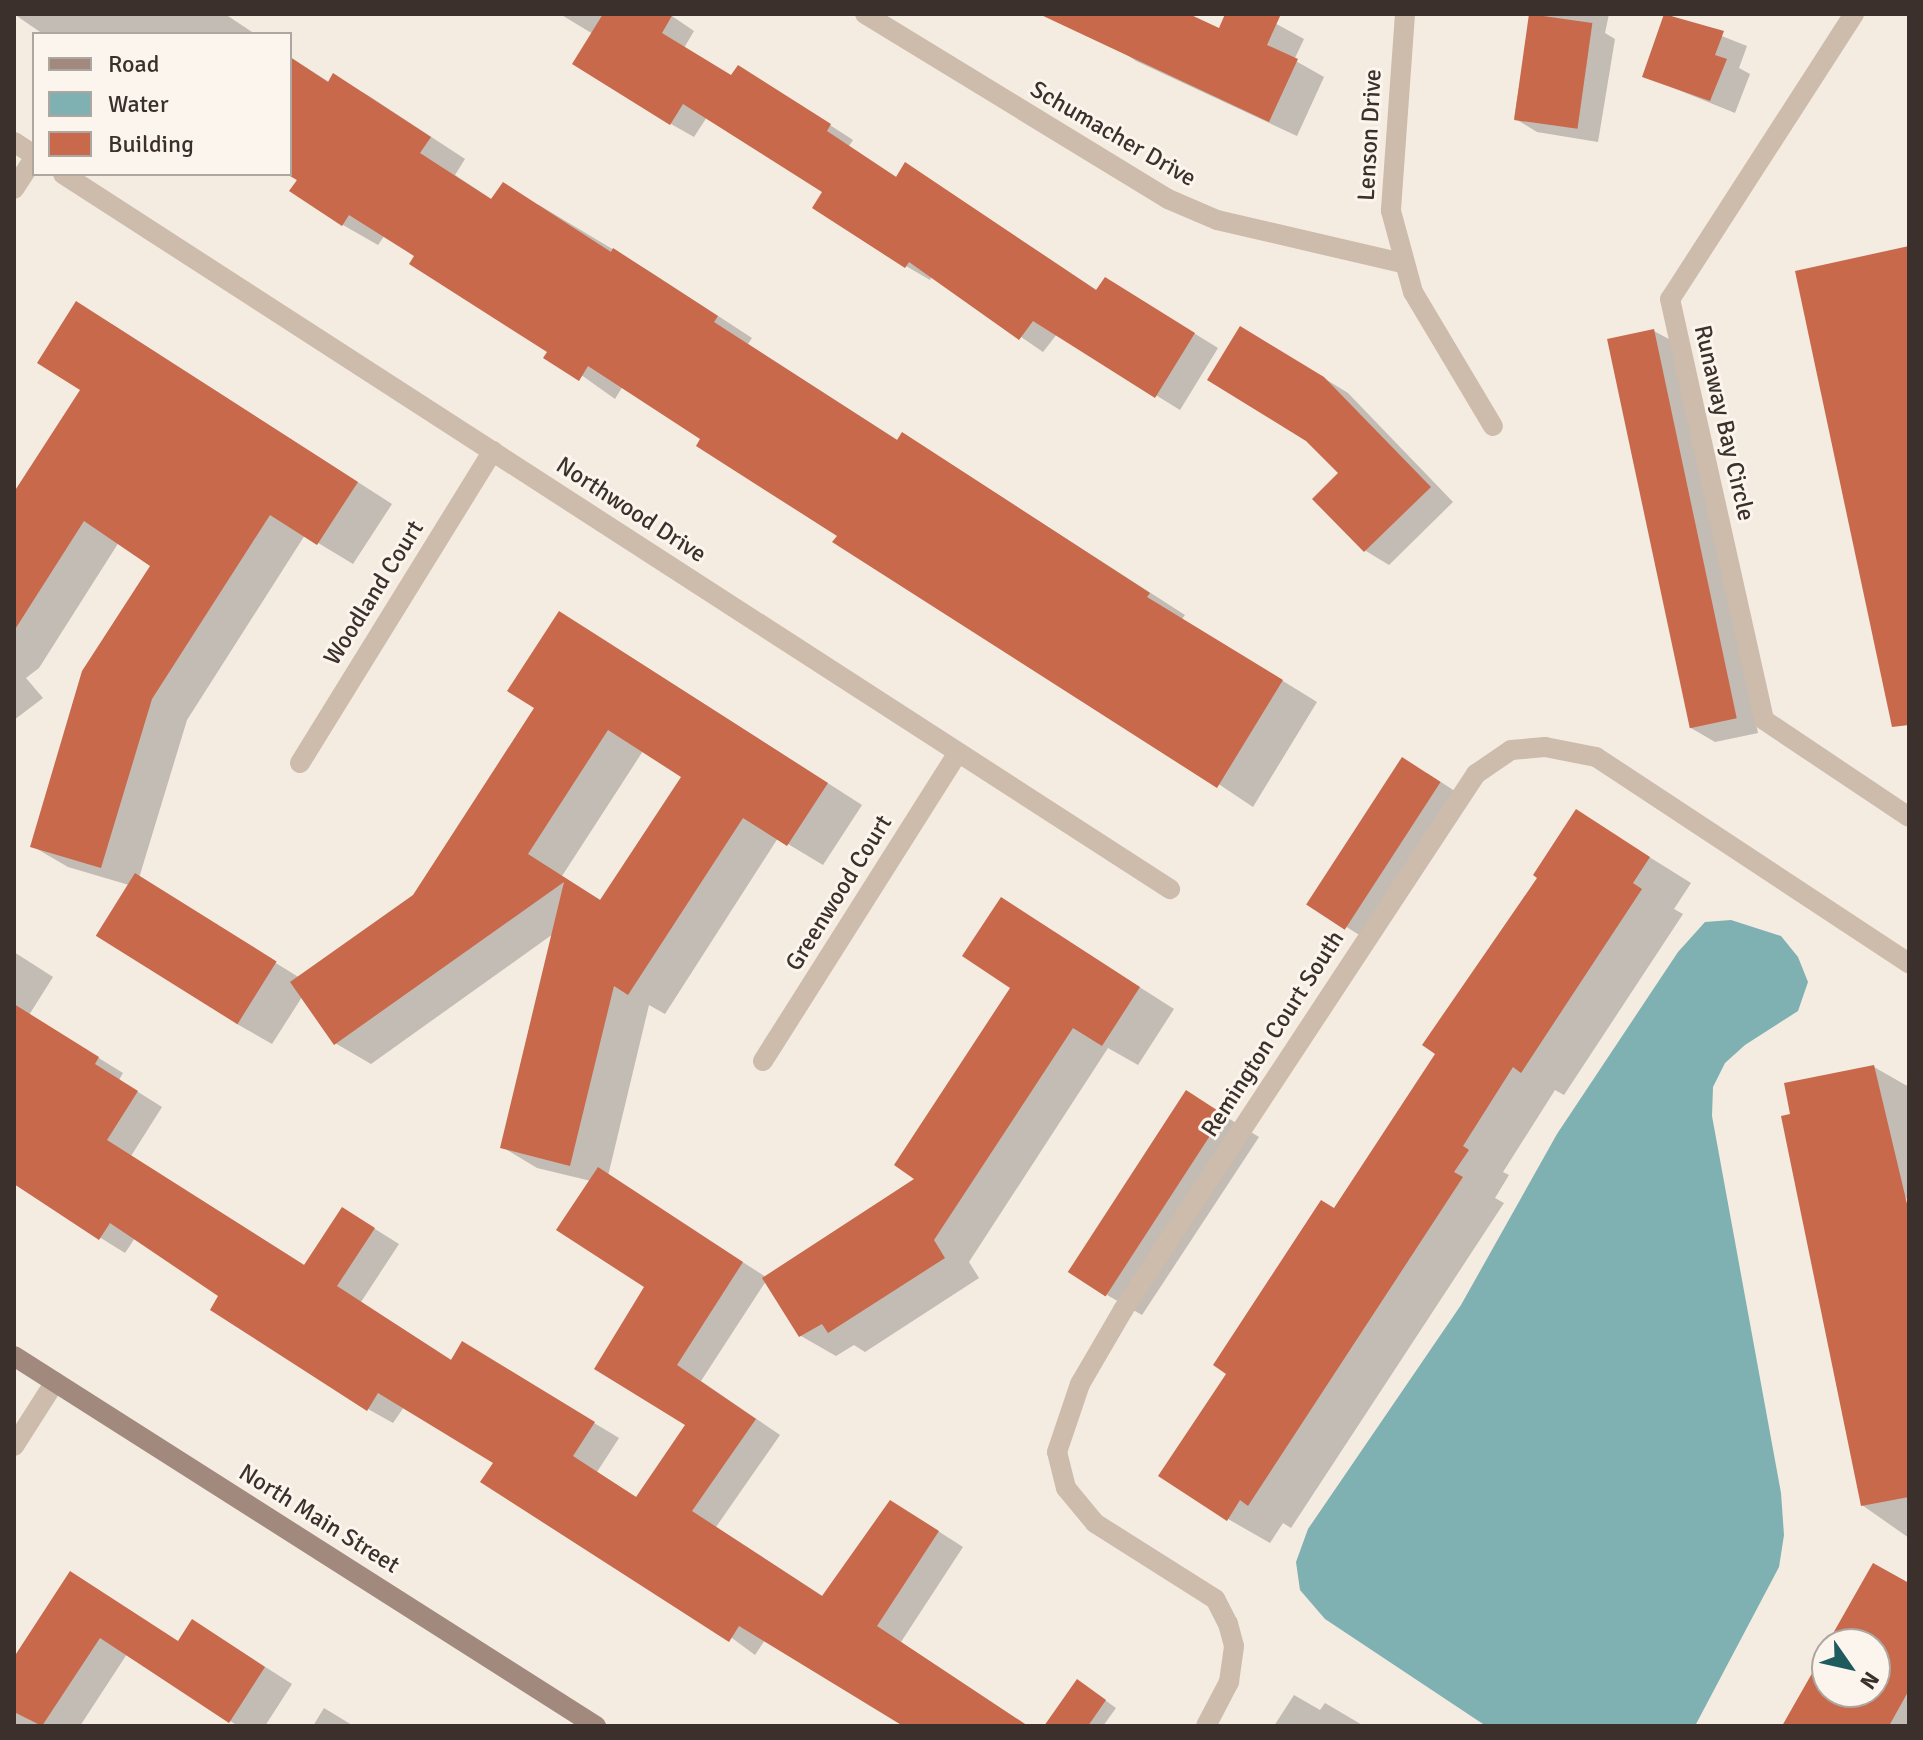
<!DOCTYPE html>
<style>
body{margin:0}
#map{position:relative;width:1923px;height:1740px;overflow:hidden;background:#f4ebe1;font-family:Signika,sans-serif}
div>[style]{position:absolute}
.water>*{inset:0;background:#7fb0b2}
.shadow>*{inset:0;background:#0003}
.building>*{inset:0;background:#c8694b;transform-origin:0 0}
.street>*{height:20px;margin:-10px;padding:0 10px;transform-origin:10px;border-radius:10px;background:#cdbbac}
.secondary>*{height:20px;margin:-10px;padding:0 10px;transform-origin:10px;border-radius:10px;background:#a18a7d}
span{translate:-50% -50%;white-space:nowrap;text-align:center;line-height:1.15;-webkit-text-stroke:6px #fbf5ee;paint-order:stroke}
.street-label{font-size:24px;color:#3b302b}
.frame{position:absolute;inset:0;border:16px solid #3b302b;pointer-events:none}
.legend{position:absolute;left:32px;top:32px;width:260px;height:144px;box-sizing:border-box;background:#fbf5ee;border:2px solid #aea6a0;margin:0;padding:10px 14px;list-style:none;font-size:24px;color:#3b302b}
.legend li{display:flex;align-items:center;gap:16px;height:40px}
.legend b{width:40px;border:2px solid #aea6a0}
.north{position:absolute;left:1811px;top:1628px;width:80px;height:80px;box-sizing:border-box;background:#fbf5ee;border:2px solid #aea6a0;border-radius:50%;rotate:124deg;font-size:22px;font-weight:700;line-height:32px;text-align:center;color:#3b302b}
.north::after{content:'';display:block;margin:auto;width:28px;height:36px;background:#1f5a5e;clip-path:polygon(50% 0,100% 100%,50% 72%,0 100%)}
</style>
<div id="map">
<div class="water">
<div style="clip-path:polygon(1731px 920px,1781px 936px,1798px 957px,1808px 982px,1798px 1011px,1745px 1045px,1725px 1063px,1713px 1087px,1712px 1116px,1781px 1493px,1784px 1535px,1779px 1567px,1695px 1726px,1486px 1726px,1325px 1619px,1300px 1590px,1296px 1562px,1308px 1529px,1461px 1305px,1557px 1134px,1678px 952px,1705px 922px)"></div>
</div>
<div class="shadow">
<div style="clip-path:polygon(14px 14px,225px 14px,255px 34px,43px 34px)"></div>
<div style="clip-path:polygon(560px 14px,669px 14px,694px 31px,684px 48px,732px 77px,762px 81px,853px 140px,849px 146px,898px 178px,906px 164px,1098px 291px,1129px 293px,1218px 348px,1180px 410px,1057px 334px,1043px 352px,932px 276px,930px 280px,906px 266px,825px 192px,707px 117px,694px 137px,671px 124px,593px 34px)"></div>
<div style="clip-path:polygon(1066px 14px,1184px 14px,1220px 31px,1227px 14px,1258px 14px,1304px 39px,1294px 60px,1324px 77px,1297px 136px,1136px 61px)"></div>
<div style="clip-path:polygon(1531px 14px,1609px 14px,1605px 33px,1615px 39px,1598px 142px,1537px 132px,1514px 118px)"></div>
<div style="clip-path:polygon(1666px 14px,1747px 46px,1739px 68px,1750px 74px,1735px 113px,1644px 76px)"></div>
<div style="clip-path:polygon(290px 57px,329px 82px,334px 76px,369px 96px,465px 159px,455px 175px,493px 200px,539px 205px,649px 271px,752px 338px,748px 344px,899px 441px,938px 456px,1185px 615px,1182px 619px,1317px 702px,1253px 807px,623px 386px,615px 399px,385px 235px,378px 245px,343px 225px,290px 174px)"></div>
<div style="clip-path:polygon(evenodd,112px 324px,392px 504px,353px 564px,305px 535px,187px 720px,139px 878px,300px 978px,415px 896px,537px 708px,560px 613px,595px 634px,862px 805px,823px 865px,778px 838px,665px 1014px,649px 1005px,608px 1176px,766px 1277px,918px 1179px,1013px 987px,1001px 899px,1174px 1009px,1138px 1065px,1108px 1048px,969px 1262px,979px 1278px,865px 1352px,854px 1345px,836px 1356px,801px 1336px,766px 1281px,701px 1381px,780px 1435px,716px 1527px,824px 1597px,916px 1517px,963px 1547px,901px 1642px,1028px 1726px,905px 1726px,765px 1640px,755px 1655px,495px 1463px,404px 1407px,393px 1423px,368px 1409px,221px 1296px,135px 1238px,125px 1253px,14px 1184px,14px 952px,53px 977px,29px 1015px,123px 1073px,119px 1080px,162px 1107px,131px 1156px,306px 1266px,367px 1224px,399px 1244px,361px 1302px,453px 1361px,488px 1359px,619px 1438px,597px 1472px,638px 1498px,688px 1424px,647px 1287px,591px 1181px,537px 1168px,502px 1147px,553px 934px,371px 1064px,335px 1043px,302px 997px,272px 1044px,237px 1024px,129px 885px,68px 867px,32px 846px,153px 565px,119px 542px,39px 668px,26px 678px,43px 698px,14px 720px,14px 495px,83px 389px,112px 324px,643px 751px,684px 777px,602px 901px,562px 876px,643px 751px)"></div>
<div style="clip-path:polygon(1654px 331px,1678px 344px,1758px 733px,1715px 742px,1691px 728px)"></div>
<div style="clip-path:polygon(1265px 342px,1348px 393px,1453px 502px,1389px 565px,1366px 551px,1315px 499px,1341px 473px)"></div>
<div style="clip-path:polygon(1427px 773px,1464px 797px,1369px 941px,1308px 903px)"></div>
<div style="clip-path:polygon(1577px 812px,1691px 883px,1674px 909px,1683px 914px,1564px 1095px,1555px 1090px,1503px 1172px,1509px 1175px,1495px 1198px,1504px 1203px,1291px 1528px,1283px 1523px,1270px 1543px,1228px 1519px,1335px 1210px,1438px 1053px)"></div>
<div style="clip-path:polygon(1874px 1067px,1909px 1087px,1909px 1203px,1903px 1193px,1909px 1224px,1909px 1538px,1862px 1505px,1792px 1116px)"></div>
<div style="clip-path:polygon(1187px 1093px,1259px 1137px,1142px 1315px,1107px 1295px)"></div>
<div style="clip-path:polygon(70px 1574px,180px 1643px,220px 1638px,292px 1684px,265px 1726px,238px 1726px,127px 1654px,80px 1726px,14px 1726px,14px 1662px)"></div>
<div style="clip-path:polygon(1909px 1585px,1909px 1726px,1786px 1726px,1827px 1651px,1827px 1692px,1875px 1692px,1875px 1644px,1831px 1644px)"></div>
<div style="clip-path:polygon(1088px 1688px,1116px 1708px,1103px 1726px,1074px 1726px)"></div>
<div style="clip-path:polygon(1294px 1695px,1320px 1710px,1325px 1703px,1364px 1726px,1274px 1726px)"></div>
<div style="clip-path:polygon(324px 1708px,347px 1722px,354px 1726px,313px 1726px)"></div>
</div>
<div class="building">
<div style="clip-path:polygon(603px 14px,673px 14px,662px 33px,731px 75px,738px 65px,831px 124px,827px 131px,896px 177px,905px 162px,1096px 290px,1105px 277px,1195px 333px,1155px 398px,1033px 321px,1019px 340px,909px 262px,905px 268px,812px 208px,822px 192px,683px 104px,670px 125px,572px 64px)"></div>
<div style="clip-path:polygon(1039px 14px,1189px 14px,1219px 28px,1225px 14px,1281px 14px,1267px 45px,1298px 59px,1269px 122px)"></div>
<div style="left:1529px;top:14px;width:64px;height:107px;rotate:8deg"></div>
<div style="clip-path:polygon(1664px 14px,1724px 31px,1715px 55px,1727px 59px,1710px 101px,1642px 77px)"></div>
<div style="clip-path:polygon(290px 57px,328px 82px,333px 73px,431px 137px,420px 153px,491px 199px,503px 182px,611px 252px,613px 248px,718px 316px,714px 322px,897px 440px,902px 432px,1150px 593px,1147px 597px,1283px 680px,1217px 788px,832px 542px,837px 536px,696px 446px,700px 439px,588px 366px,579px 381px,543px 358px,547px 352px,409px 264px,414px 256px,349px 215px,342px 226px,289px 191px,297px 180px,290px 176px)"></div>
<div style="clip-path:polygon(1909px 246px,1909px 725px,1892px 727px,1795px 271px)"></div>
<div style="clip-path:polygon(76px 301px,358px 482px,317px 545px,270px 515px,152px 699px,101px 868px,30px 847px,82px 671px,150px 566px,84px 521px,14px 631px,14px 492px,80px 390px,37px 363px)"></div>
<div style="clip-path:polygon(1240px 326px,1324px 377px,1431px 487px,1364px 552px,1312px 499px,1338px 473px,1306px 441px,1207px 380px)"></div>
<div style="left:1654px;top:329px;width:398px;height:48px;rotate:78deg"></div>
<div style="clip-path:polygon(evenodd,559px 611px,828px 783px,787px 846px,743px 818px,628px 995px,614px 986px,570px 1166px,500px 1148px,564px 882px,334px 1045px,290px 982px,413px 895px,534px 708px,507px 691px,559px 611px,608px 730px,681px 777px,600px 900px,528px 854px,608px 730px)"></div>
<div style="left:1402px;top:757px;width:46px;height:176px;rotate:33deg"></div>
<div style="clip-path:polygon(1576px 809px,1650px 857px,1633px 883px,1642px 889px,1521px 1073px,1513px 1067px,1463px 1146px,1469px 1150px,1454px 1172px,1463px 1177px,1248px 1506px,1240px 1500px,1227px 1521px,1158px 1476px,1226px 1374px,1213px 1365px,1321px 1200px,1334px 1208px,1435px 1054px,1422px 1045px,1537px 878px,1533px 875px)"></div>
<div style="left:135px;top:873px;width:167px;height:74px;rotate:32deg"></div>
<div style="clip-path:polygon(1001px 897px,1140px 987px,1102px 1046px,1073px 1028px,934px 1240px,945px 1258px,828px 1333px,822px 1324px,799px 1337px,762px 1278px,914px 1179px,894px 1165px,1010px 988px,962px 956px)"></div>
<div style="clip-path:polygon(14px 1004px,99px 1057px,95px 1064px,138px 1091px,107px 1140px,304px 1265px,342px 1207px,375px 1228px,337px 1286px,451px 1360px,462px 1341px,595px 1422px,573px 1456px,636px 1497px,685px 1425px,594px 1369px,644px 1287px,556px 1230px,598px 1167px,743px 1262px,677px 1365px,756px 1419px,692px 1511px,822px 1596px,890px 1500px,939px 1531px,877px 1626px,1028px 1726px,903px 1726px,739px 1626px,729px 1642px,480px 1482px,493px 1463px,378px 1393px,367px 1411px,210px 1310px,218px 1296px,110px 1223px,99px 1240px,14px 1184px)"></div>
<div style="clip-path:polygon(1874px 1065px,1909px 1212px,1909px 1497px,1861px 1506px,1781px 1116px,1790px 1114px,1784px 1083px)"></div>
<div style="left:1186px;top:1090px;width:45px;height:217px;rotate:33deg"></div>
<div style="clip-path:polygon(1873px 1563px,1909px 1583px,1909px 1690px,1889px 1726px,1782px 1726px,1827px 1647px,1827px 1692px,1875px 1692px,1875px 1644px,1827px 1644px)"></div>
<div style="clip-path:polygon(70px 1571px,178px 1641px,192px 1619px,265px 1667px,229px 1723px,100px 1638px,42px 1726px,14px 1712px,14px 1657px)"></div>
<div style="clip-path:polygon(1077px 1679px,1106px 1700px,1088px 1726px,1044px 1726px)"></div>
</div>
<div class="street">
<div style="left:865px;top:14px;width:355px;rotate:31.4deg"></div>
<div style="left:1168px;top:199px;width:53px;rotate:23.2deg"></div>
<div style="left:1217px;top:220px;width:190px;rotate:13.1deg"></div>
<div style="left:1405px;top:14px;width:197px;rotate:94.1deg"></div>
<div style="left:1391px;top:211px;width:84px;rotate:74.8deg"></div>
<div style="left:1413px;top:292px;width:156px;rotate:59.2deg"></div>
<div style="left:1854px;top:14px;width:339px;rotate:122.8deg"></div>
<div style="left:1670px;top:299px;width:431px;rotate:77.4deg"></div>
<div style="left:1764px;top:720px;width:174px;rotate:33.8deg"></div>
<div style="left:14px;top:142px;width:24px;rotate:33deg"></div>
<div style="left:63px;top:174px;width:1318px;rotate:32.86deg"></div>
<div style="left:14px;top:189px;width:37px;rotate:-57deg"></div>
<div style="left:300px;top:763px;width:367px;rotate:-58.3deg"></div>
<div style="left:763px;top:1061px;width:365px;rotate:-57.7deg"></div>
<div style="left:14px;top:1446px;width:76px;rotate:-57.4deg"></div>
<div style="left:1206px;top:1726px;width:50px;rotate:-62.4deg"></div>
<div style="left:1229px;top:1682px;width:36px;rotate:-82deg"></div>
<div style="left:1234px;top:1646px;width:23px;rotate:-105deg"></div>
<div style="left:1228px;top:1624px;width:28px;rotate:-117deg"></div>
<div style="left:1215px;top:1599px;width:142px;rotate:-147.7deg"></div>
<div style="left:1095px;top:1523px;width:45px;rotate:-129.6deg"></div>
<div style="left:1066px;top:1488px;width:37px;rotate:-104deg"></div>
<div style="left:1057px;top:1452px;width:72px;rotate:-71.3deg"></div>
<div style="left:1080px;top:1384px;width:86px;rotate:-59.8deg"></div>
<div style="left:1123px;top:1310px;width:642px;rotate:-56.63deg"></div>
<div style="left:1476px;top:774px;width:42px;rotate:-34.4deg"></div>
<div style="left:1511px;top:750px;width:34px;rotate:-5deg"></div>
<div style="left:1545px;top:747px;width:52px;rotate:11.1deg"></div>
<div style="left:1596px;top:757px;width:375px;rotate:33.4deg"></div>
</div>
<div class="secondary">
<div style="left:14px;top:1356px;width:690px;rotate:32.45deg"></div>
</div>
<div class="street-label">
<span style="left:1113px;top:134px;rotate:30deg">Schumacher Drive</span>
<span style="left:1370px;top:135px;rotate:-87deg">Lenson Drive</span>
<span style="left:1724px;top:423px;rotate:77deg">Runaway Bay Circle</span>
<span style="left:631px;top:510px;rotate:33deg">Northwood Drive</span>
<span style="left:374px;top:593px;rotate:-58deg">Woodland Court</span>
<span style="left:839px;top:893px;rotate:-58deg">Greenwood Court</span>
<span style="left:1273px;top:1034px;rotate:-57deg">Remington Court South</span>
<span style="left:319px;top:1519px;rotate:32deg">North Main Street</span>
</div>
<div class="frame"></div>
<ul class="legend">
<li><b style="height:10px;background:#a18a7d"></b>Road</li>
<li><b style="height:22px;background:#7fb0b2"></b>Water</li>
<li><b style="height:22px;background:#c8694b"></b>Building</li>
</ul>
<div class="north">N</div>
</div>
